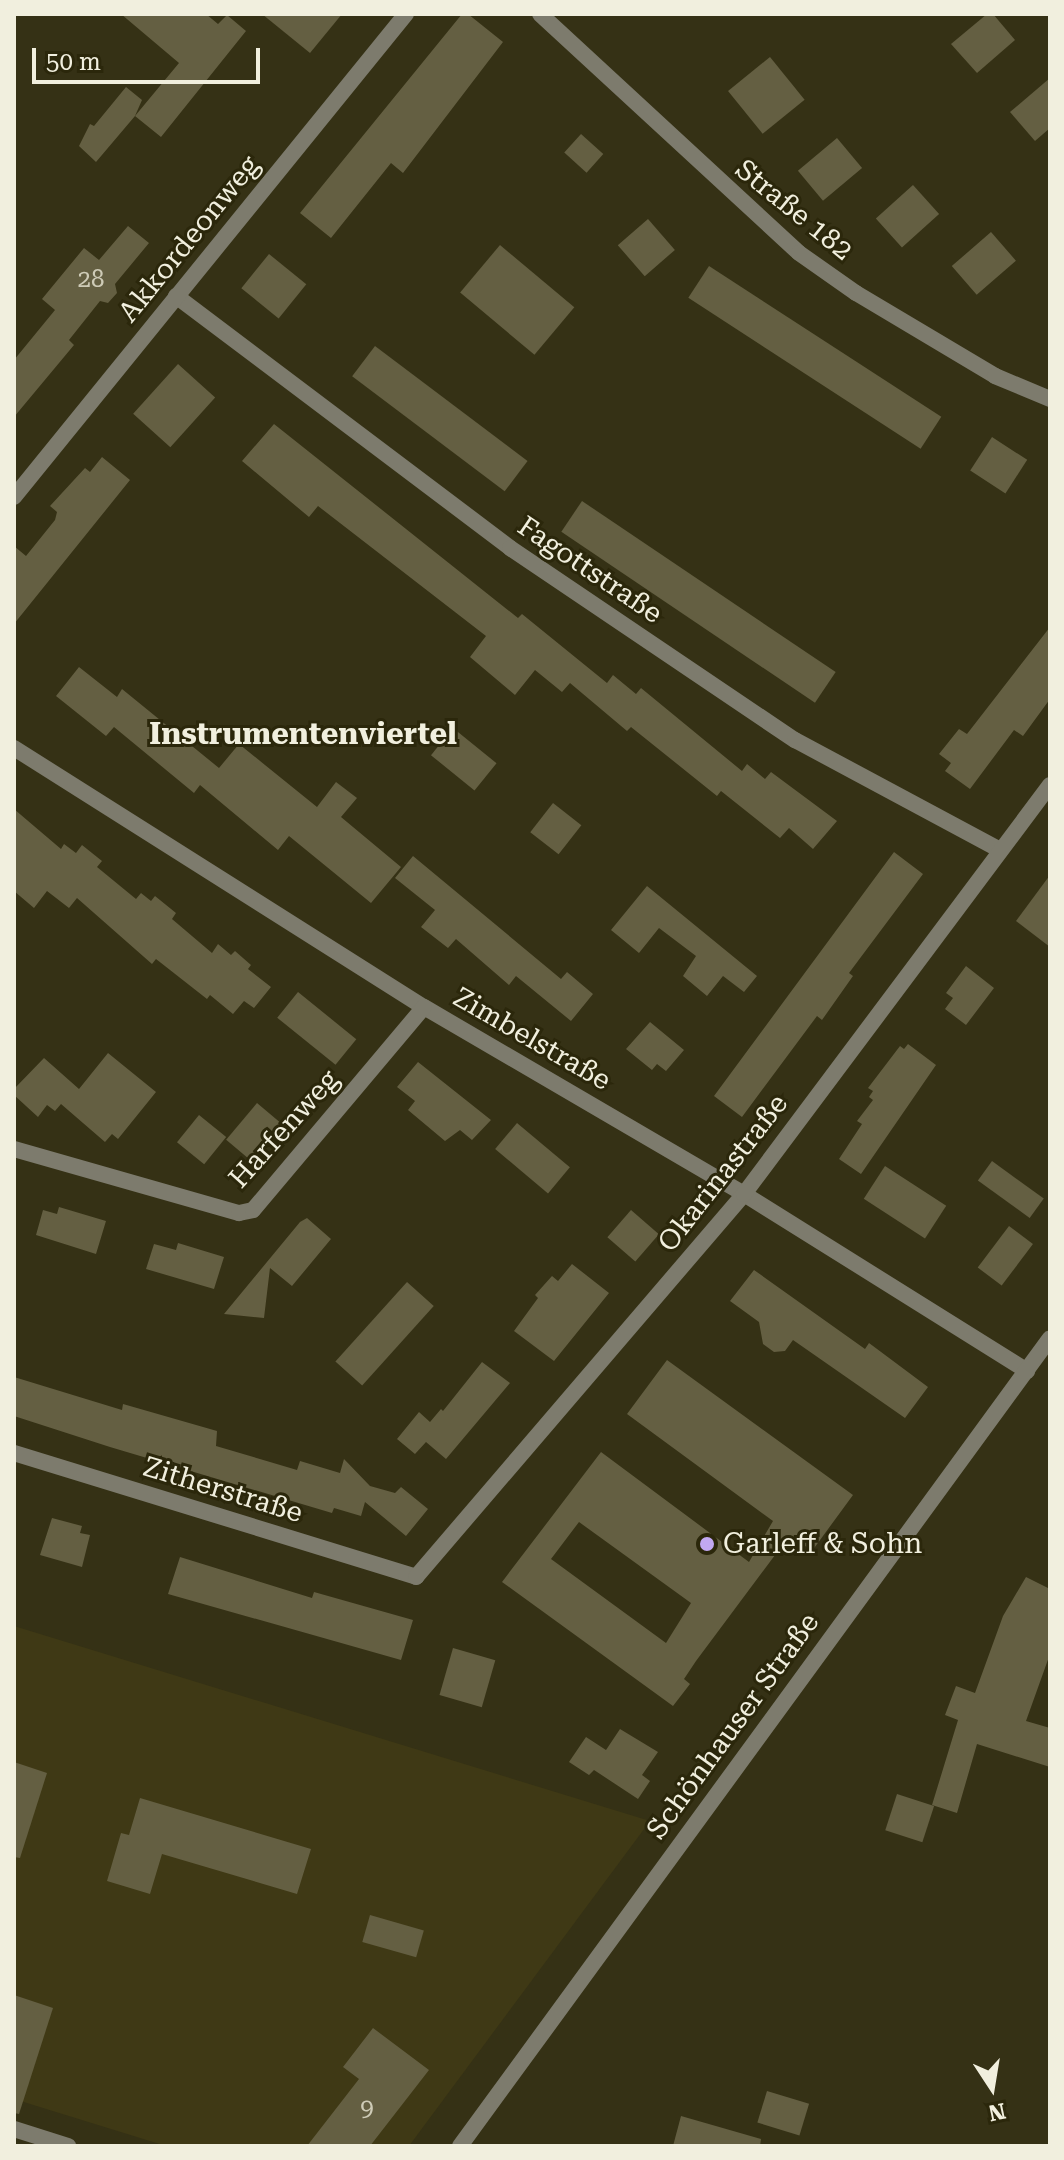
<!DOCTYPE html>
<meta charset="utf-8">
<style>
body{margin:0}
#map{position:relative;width:1064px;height:2160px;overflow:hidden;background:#353115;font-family:"Roboto Serif",serif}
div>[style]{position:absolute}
.built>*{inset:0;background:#3f3915}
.building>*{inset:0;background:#645f42;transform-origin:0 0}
.minor>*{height:16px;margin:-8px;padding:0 8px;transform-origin:8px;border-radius:8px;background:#7d7b6d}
.tertiary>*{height:16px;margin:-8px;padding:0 8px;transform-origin:8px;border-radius:8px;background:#7d7b6d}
.dots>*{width:22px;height:22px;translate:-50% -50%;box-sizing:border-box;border:4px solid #2b270b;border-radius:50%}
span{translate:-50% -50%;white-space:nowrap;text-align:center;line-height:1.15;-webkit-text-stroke:6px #2b270b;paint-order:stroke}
.number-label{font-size:24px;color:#cecbb7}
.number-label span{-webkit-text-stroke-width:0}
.street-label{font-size:28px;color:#f1efde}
.poi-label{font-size:28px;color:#f1efde}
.left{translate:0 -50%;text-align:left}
.neighbourhood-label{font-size:30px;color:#f1efde;font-weight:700}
.frame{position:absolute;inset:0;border:16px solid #f1efde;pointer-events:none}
.north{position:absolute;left:952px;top:2048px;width:80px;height:80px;-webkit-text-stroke:6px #2b270b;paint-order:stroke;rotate:168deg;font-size:22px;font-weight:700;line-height:32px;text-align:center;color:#f1efde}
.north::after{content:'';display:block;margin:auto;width:28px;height:36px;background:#f1efde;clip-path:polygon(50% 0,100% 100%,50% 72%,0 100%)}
.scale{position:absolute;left:32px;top:48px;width:228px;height:36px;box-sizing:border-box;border:4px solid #f1efde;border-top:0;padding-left:10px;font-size:24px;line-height:28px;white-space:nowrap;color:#f1efde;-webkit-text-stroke:6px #2b270b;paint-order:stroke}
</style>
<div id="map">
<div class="built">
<div style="clip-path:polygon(14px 1626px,650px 1821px,409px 2146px,166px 2146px,14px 2099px)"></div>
</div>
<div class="building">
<div style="clip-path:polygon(121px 14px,206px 14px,218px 24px,227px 15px,246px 31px,161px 137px,135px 116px,179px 63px)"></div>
<div style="clip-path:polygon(262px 14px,342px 14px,310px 53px)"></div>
<div style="clip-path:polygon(462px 14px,468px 14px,503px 42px,403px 173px,391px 163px,331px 238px,300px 213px)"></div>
<div style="clip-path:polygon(987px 14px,993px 14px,1015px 40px,977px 73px,951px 44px)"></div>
<div style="left:770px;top:57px;width:55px;height:54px;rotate:51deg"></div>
<div style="clip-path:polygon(1050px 78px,1050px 128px,1035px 141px,1010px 112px)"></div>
<div style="clip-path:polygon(126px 87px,142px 100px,135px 116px,96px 162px,79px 146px,90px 124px,94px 126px)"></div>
<div style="left:581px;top:134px;width:30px;height:25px;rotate:42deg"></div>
<div style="left:837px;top:138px;width:39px;height:51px;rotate:50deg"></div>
<div style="left:913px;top:185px;width:39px;height:50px;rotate:48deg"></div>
<div style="left:648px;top:219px;width:41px;height:40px;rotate:49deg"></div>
<div style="clip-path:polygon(128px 226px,149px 243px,115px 284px,117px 293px,108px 303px,100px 301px,69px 340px,74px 345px,14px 417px,14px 360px,55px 310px,42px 299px,84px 248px,99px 260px)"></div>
<div style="left:991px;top:232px;width:38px;height:52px;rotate:49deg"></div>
<div style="left:500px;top:245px;width:97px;height:62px;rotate:40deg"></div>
<div style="left:269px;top:254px;width:48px;height:44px;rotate:39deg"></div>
<div style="left:709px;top:266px;width:277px;height:38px;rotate:33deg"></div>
<div style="left:375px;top:346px;width:191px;height:38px;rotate:37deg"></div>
<div style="left:178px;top:364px;width:50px;height:67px;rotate:42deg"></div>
<div style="clip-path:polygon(274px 424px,518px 618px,522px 614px,607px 683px,613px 675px,636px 694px,641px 688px,742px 771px,747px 764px,765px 779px,771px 772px,837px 821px,813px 849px,789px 828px,780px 838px,721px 791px,717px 796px,631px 727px,627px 731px,570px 683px,562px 692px,535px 670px,515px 695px,470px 657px,486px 636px,318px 506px,309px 517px,242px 461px)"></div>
<div style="left:992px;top:437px;width:42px;height:40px;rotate:33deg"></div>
<div style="clip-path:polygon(102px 457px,130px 480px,14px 624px,14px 546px,26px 556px,55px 520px,57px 512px,50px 506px,85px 468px,90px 472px)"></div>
<div style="left:582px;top:501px;width:306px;height:37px;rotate:34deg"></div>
<div style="clip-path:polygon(1050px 627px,1050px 699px,1023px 736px,1014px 730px,970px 789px,945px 771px,951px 763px,939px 754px,959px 729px,967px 734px)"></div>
<div style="clip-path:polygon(79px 667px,117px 697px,122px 689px,219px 768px,239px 744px,317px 807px,336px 782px,357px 798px,341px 817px,401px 867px,371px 903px,289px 836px,278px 850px,200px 785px,194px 793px,114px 727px,106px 736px,56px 696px)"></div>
<div style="left:453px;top:728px;width:56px;height:35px;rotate:39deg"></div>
<div style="left:553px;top:803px;width:36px;height:37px;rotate:38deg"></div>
<div style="clip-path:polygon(14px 809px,61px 849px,64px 844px,76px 853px,82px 845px,102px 861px,97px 867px,136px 899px,141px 893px,151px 901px,155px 896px,176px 913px,172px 919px,212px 953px,218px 944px,231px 955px,235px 951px,251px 965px,248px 969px,271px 987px,254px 1008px,244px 1001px,233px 1014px,210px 995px,207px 999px,156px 959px,152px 964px,77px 898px,69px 908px,47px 891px,34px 908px,14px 891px)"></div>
<div style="clip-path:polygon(894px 852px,923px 874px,849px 973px,853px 976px,822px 1020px,817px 1016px,742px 1117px,714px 1096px)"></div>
<div style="clip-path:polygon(413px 856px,561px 979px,567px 972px,593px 994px,571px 1021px,516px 976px,509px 985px,456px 939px,448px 948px,421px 927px,435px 910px,395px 878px)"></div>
<div style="clip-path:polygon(1050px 875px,1050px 947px,1016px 921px)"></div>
<div style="clip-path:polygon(647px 886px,757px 976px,744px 992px,723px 976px,707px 996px,683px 976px,696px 956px,659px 928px,639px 953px,611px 930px)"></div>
<div style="clip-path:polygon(966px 966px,994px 988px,966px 1025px,945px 1009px,953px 998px,946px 993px)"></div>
<div style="left:298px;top:992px;width:75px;height:33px;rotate:39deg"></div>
<div style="clip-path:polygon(650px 1022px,684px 1050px,666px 1071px,657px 1064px,652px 1070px,626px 1049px)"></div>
<div style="clip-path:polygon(908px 1044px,936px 1065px,861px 1174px,839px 1159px,862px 1124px,857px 1121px,873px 1100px,869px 1097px,873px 1091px,868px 1088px,900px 1046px,904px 1049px)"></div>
<div style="clip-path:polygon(108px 1053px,156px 1092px,118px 1139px,112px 1134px,105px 1142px,61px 1104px,55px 1111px,47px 1105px,38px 1117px,14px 1095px,14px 1089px,44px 1058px,79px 1089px)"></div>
<div style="clip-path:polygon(418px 1062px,491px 1120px,472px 1140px,460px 1130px,445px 1141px,408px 1110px,415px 1101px,397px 1087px)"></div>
<div style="left:257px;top:1103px;width:33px;height:48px;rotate:40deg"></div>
<div style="left:199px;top:1115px;width:35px;height:35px;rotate:39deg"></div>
<div style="left:517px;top:1123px;width:69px;height:34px;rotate:40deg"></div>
<div style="left:992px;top:1161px;width:64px;height:24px;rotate:36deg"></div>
<div style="left:885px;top:1166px;width:73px;height:39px;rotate:33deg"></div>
<div style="clip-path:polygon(59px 1207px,106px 1221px,96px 1254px,36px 1235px,43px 1210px,57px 1214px)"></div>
<div style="left:631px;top:1210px;width:37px;height:36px;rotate:41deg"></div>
<div style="clip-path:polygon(307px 1218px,331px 1239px,292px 1286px,270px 1268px,264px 1318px,224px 1314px,300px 1222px)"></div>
<div style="left:1009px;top:1226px;width:30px;height:52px;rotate:37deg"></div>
<div style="clip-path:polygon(178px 1243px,224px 1257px,214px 1289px,146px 1269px,154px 1244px,176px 1250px)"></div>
<div style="clip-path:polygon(572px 1264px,609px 1293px,554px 1361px,514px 1331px,538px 1298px,535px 1295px,552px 1276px,558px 1281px)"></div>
<div style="clip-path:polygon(754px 1270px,865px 1349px,869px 1343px,928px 1387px,905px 1418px,793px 1340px,785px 1351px,774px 1352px,763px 1344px,759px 1322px,730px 1301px)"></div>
<div style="left:407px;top:1282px;width:36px;height:107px;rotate:42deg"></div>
<div style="clip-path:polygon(evenodd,667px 1360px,853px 1495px,812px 1551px,790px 1535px,696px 1661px,684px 1679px,690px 1684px,673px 1706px,502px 1582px,601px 1452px,749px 1562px,773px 1521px,627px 1414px,667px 1360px,579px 1522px,691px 1603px,666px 1643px,551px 1559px,579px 1522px)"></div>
<div style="clip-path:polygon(482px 1362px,510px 1383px,446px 1459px,426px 1442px,415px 1454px,397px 1439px,419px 1412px,430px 1422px,441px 1409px,443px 1411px)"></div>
<div style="clip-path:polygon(14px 1377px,122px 1410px,123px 1404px,217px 1431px,216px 1446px,297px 1470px,300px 1461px,340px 1473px,344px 1459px,370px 1486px,395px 1493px,401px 1487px,428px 1509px,406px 1536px,365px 1502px,361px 1516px,334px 1508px,332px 1513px,110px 1447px,14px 1416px)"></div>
<div style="clip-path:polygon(52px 1518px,82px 1526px,80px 1533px,90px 1535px,82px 1567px,40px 1555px)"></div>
<div style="clip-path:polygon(180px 1557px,312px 1598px,314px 1592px,413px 1620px,401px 1660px,168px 1594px)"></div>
<div style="clip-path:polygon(1026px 1577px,1050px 1589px,1050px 1654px,1026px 1721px,1050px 1728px,1050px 1767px,977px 1744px,957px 1813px,932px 1805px,958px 1720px,945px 1715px,956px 1686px,975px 1693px,1003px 1616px)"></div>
<div style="left:453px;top:1648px;width:44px;height:49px;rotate:16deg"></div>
<div style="clip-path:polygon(620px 1729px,658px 1752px,642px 1775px,650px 1781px,638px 1799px,594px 1770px,589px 1775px,569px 1762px,586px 1737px,606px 1750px)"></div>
<div style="clip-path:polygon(14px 1762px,47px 1773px,20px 1858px,14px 1857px)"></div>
<div style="left:897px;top:1794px;width:39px;height:38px;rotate:18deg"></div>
<div style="clip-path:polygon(140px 1798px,311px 1849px,297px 1894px,162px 1854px,150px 1894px,107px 1881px,121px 1833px,129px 1835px)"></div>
<div style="left:370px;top:1915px;width:56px;height:28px;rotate:16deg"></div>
<div style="clip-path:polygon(14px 1995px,53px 2008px,19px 2114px,14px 2113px)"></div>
<div style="clip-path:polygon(373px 2028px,429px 2070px,370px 2146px,307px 2146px,359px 2079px,343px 2067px)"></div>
<div style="left:767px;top:2091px;width:44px;height:33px;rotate:17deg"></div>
<div style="clip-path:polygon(681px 2116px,761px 2139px,760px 2146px,673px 2146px)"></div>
</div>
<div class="minor">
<div style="left:540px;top:14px;width:352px;rotate:42.7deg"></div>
<div style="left:799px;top:253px;width:70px;rotate:35.1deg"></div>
<div style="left:856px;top:293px;width:162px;rotate:30.8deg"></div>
<div style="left:995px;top:376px;width:60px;rotate:22.7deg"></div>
<div style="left:176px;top:296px;width:418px;rotate:37deg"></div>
<div style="left:510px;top:548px;width:344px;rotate:34deg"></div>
<div style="left:795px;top:740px;width:233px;rotate:28.2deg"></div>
<div style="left:14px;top:497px;width:622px;rotate:-50.94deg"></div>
<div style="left:14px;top:748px;width:485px;rotate:32.3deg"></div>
<div style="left:424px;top:1007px;width:371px;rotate:30.3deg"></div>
<div style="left:744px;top:1194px;width:334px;rotate:32deg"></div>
<div style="left:14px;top:1149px;width:234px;rotate:15.9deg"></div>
<div style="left:239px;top:1213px;width:14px;rotate:-12deg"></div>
<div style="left:253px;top:1210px;width:265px;rotate:-49.9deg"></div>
<div style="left:14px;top:1453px;width:421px;rotate:17.1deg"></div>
<div style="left:416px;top:1577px;width:504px;rotate:-49.42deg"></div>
<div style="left:744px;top:1194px;width:511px;rotate:-53.2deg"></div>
</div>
<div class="tertiary">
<div style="left:14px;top:2129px;width:57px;rotate:17.5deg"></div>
<div style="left:460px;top:2146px;width:1000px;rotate:-53.86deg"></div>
</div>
<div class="dots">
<div style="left:707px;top:1544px;background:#c2a8f2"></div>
</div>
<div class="number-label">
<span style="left:91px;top:280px">28</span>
<span style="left:367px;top:2109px">9</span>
</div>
<div class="street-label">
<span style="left:794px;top:210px;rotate:39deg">Straße 182</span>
<span style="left:189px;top:239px;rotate:-51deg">Akkordeonweg</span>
<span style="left:590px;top:570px;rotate:34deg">Fagottstraße</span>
<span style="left:532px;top:1039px;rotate:30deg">Zimbelstraße</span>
<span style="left:284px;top:1129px;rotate:-48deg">Harfenweg</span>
<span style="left:723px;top:1173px;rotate:-52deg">Okarinastraße</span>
<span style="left:223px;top:1490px;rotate:17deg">Zitherstraße</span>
<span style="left:733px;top:1726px;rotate:-54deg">Schönhauser Straße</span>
</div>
<div class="poi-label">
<span class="left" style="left:723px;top:1544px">Garleff &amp; Sohn</span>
</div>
<div class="neighbourhood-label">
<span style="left:303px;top:734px">Instrumentenviertel</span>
</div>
<div class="frame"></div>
<div class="north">N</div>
<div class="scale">50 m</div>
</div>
